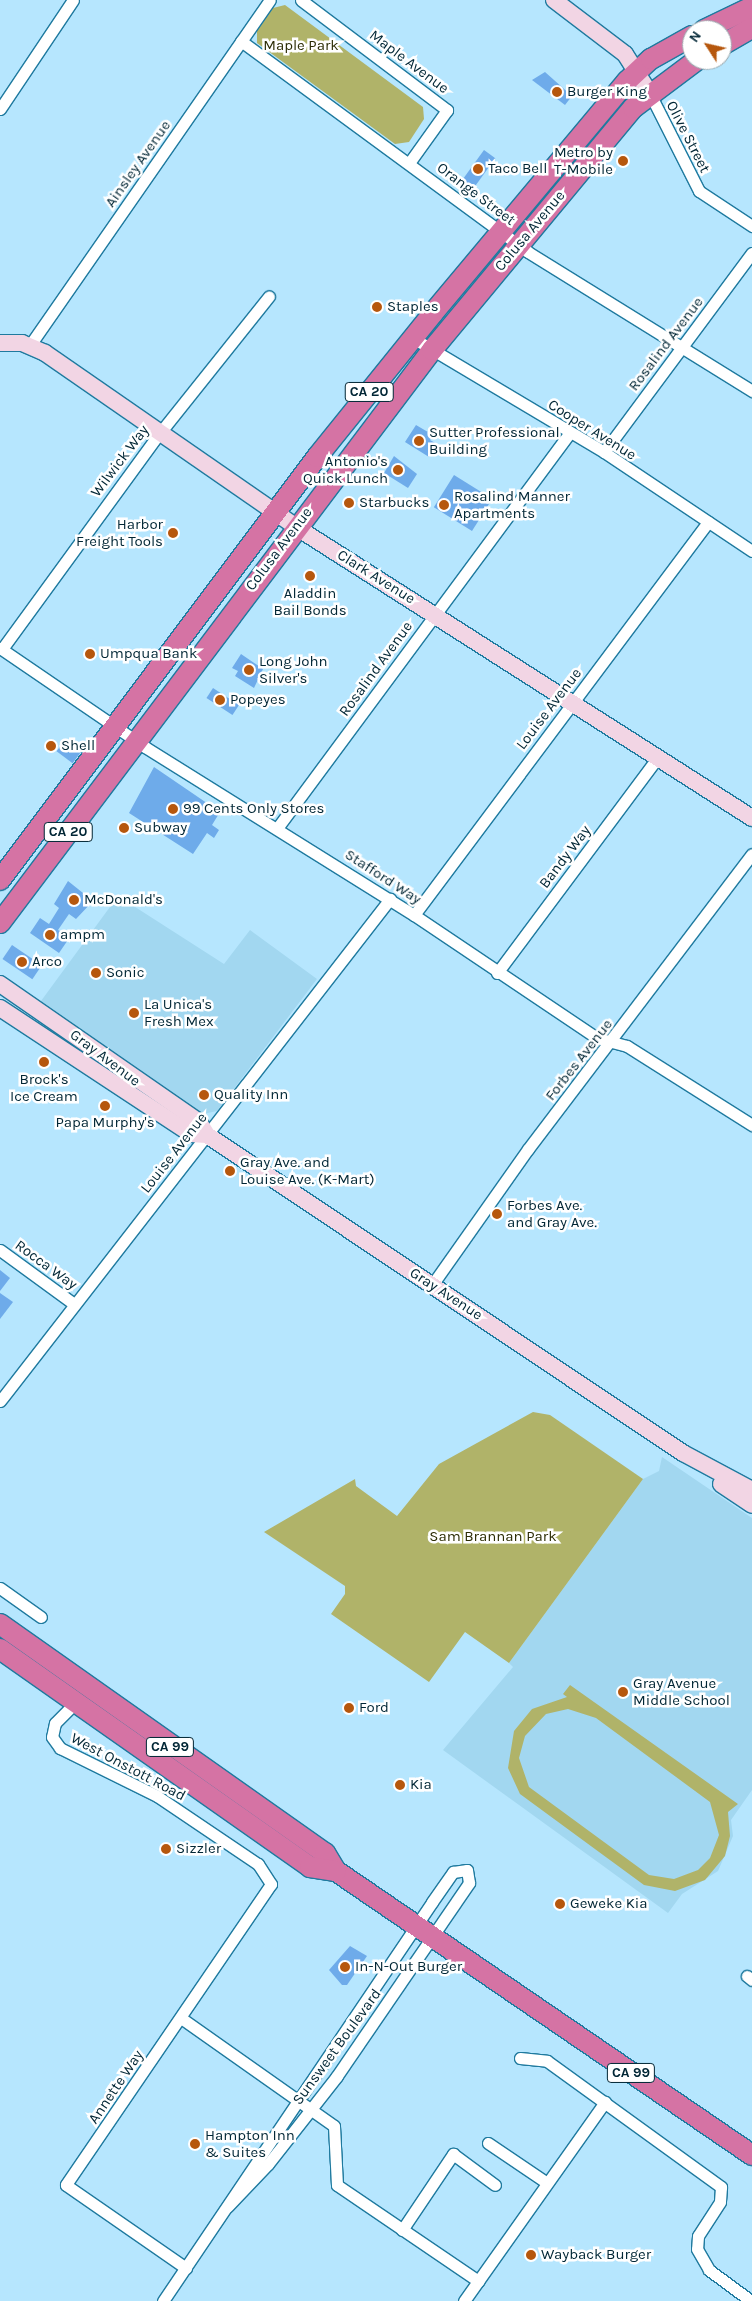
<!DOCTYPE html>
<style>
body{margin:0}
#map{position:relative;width:752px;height:2301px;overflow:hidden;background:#b6e6fe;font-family:Karla,sans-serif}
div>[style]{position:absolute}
.built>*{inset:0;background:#a2d7f0}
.green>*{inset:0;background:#b0b369}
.building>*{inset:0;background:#6eabea;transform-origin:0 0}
.roads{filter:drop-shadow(1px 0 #1f7a9f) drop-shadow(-1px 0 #1f7a9f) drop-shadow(0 1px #1f7a9f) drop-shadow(0 -1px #1f7a9f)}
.street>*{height:11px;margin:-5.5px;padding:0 5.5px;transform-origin:5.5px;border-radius:5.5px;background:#fff}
.secondary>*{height:16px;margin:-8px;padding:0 8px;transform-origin:8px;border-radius:8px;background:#f2d5e4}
.highway>*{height:20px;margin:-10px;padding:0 10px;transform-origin:10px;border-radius:10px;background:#d573a4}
.dots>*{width:14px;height:14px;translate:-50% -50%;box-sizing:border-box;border:2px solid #fff;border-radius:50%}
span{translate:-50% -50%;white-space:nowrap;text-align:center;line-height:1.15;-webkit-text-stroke:5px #fff;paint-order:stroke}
.shield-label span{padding:1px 4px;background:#fff;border:1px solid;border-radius:4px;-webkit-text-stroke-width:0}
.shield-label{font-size:14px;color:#012635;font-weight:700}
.park-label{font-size:15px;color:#2c2c05}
.street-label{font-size:15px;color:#012635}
.poi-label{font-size:15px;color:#012635}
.left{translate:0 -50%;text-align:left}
.right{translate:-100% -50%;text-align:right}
.north{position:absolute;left:682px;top:20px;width:50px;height:50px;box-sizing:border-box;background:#fff;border:1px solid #99a8ae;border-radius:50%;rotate:305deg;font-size:14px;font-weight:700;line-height:20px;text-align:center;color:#012635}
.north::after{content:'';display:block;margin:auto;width:18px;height:22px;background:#b6570d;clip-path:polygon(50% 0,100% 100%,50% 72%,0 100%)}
</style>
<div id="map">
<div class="built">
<div style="clip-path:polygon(118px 896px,224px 964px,250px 930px,317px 979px,217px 1111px,203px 1114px,41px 1001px)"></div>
<div style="clip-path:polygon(662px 1457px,752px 1518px,752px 1790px,731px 1820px,733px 1836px,718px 1871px,682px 1894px,668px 1913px,443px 1750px,513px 1667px,509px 1663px,643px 1479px,659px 1471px)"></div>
</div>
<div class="green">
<div style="clip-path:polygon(285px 5px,423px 107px,424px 119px,409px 142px,395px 144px,257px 43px,257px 31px,273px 8px)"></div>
<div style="clip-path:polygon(533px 1412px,550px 1415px,643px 1479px,509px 1663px,465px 1632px,429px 1682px,331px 1614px,345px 1594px,345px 1586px,264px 1532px,355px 1479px,356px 1486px,397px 1516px,439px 1464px)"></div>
<div style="clip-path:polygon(evenodd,570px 1685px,738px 1804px,728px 1812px,730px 1836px,725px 1856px,705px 1880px,675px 1891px,644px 1885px,520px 1794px,508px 1768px,514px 1731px,532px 1709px,567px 1697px,563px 1694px,570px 1685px,568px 1709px,596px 1718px,710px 1802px,719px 1835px,710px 1858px,698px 1870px,674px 1879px,649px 1875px,529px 1787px,519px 1758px,525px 1736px,546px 1714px,568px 1709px)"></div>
</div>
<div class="building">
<div style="clip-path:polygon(545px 72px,572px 96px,565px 105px,532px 80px)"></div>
<div style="left:484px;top:150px;width:14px;height:37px;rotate:36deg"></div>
<div style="clip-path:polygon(416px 425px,433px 435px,430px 440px,437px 444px,429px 457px,405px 442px)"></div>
<div style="clip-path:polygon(394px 456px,417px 474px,408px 488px,384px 473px)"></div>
<div style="left:454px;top:475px;width:45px;height:38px;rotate:32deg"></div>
<div style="clip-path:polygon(241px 654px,263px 669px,254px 688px,235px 676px,238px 671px,232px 668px)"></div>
<div style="left:213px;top:688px;width:31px;height:12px;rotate:33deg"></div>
<div style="left:65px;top:740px;width:20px;height:14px;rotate:37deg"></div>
<div style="clip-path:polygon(154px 767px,220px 812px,212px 825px,219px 830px,214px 838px,207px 833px,193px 854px,129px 813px)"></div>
<div style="clip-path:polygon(68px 881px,93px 901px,76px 919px,69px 914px,58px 930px,70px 937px,59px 953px,30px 933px,40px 918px,49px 924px,59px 908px,54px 904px)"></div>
<div style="left:12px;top:945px;width:36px;height:17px;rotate:34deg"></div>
<div style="clip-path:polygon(0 1270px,10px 1278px,0 1291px)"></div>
<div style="clip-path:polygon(0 1293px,13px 1302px,0 1319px)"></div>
<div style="clip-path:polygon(350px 1946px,367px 1956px,347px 1985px,342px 1985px,329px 1970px)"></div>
</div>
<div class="roads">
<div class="street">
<div style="left:301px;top:0;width:183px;rotate:37deg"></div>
<div style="left:447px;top:110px;width:65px;rotate:125.6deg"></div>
<div style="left:241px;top:41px;width:356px;rotate:36.3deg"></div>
<div style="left:528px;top:252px;width:264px;rotate:31.8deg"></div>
<div style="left:649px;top:92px;width:111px;rotate:63.2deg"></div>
<div style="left:699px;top:191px;width:64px;rotate:33.4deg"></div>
<div style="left:0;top:109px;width:131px;rotate:-56.2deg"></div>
<div style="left:413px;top:338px;width:222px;rotate:30.8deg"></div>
<div style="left:604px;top:452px;width:178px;rotate:33.8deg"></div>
<div style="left:30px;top:345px;width:420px;rotate:-55.2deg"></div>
<div style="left:604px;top:452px;width:248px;rotate:-53.4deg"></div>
<div style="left:0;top:648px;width:176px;rotate:34.3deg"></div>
<div style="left:145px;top:747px;width:317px;rotate:32deg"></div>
<div style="left:414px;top:915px;width:220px;rotate:33.9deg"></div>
<div style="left:597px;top:1038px;width:31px;rotate:15deg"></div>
<div style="left:627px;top:1046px;width:148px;rotate:32.3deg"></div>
<div style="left:2px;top:649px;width:266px;rotate:-53.9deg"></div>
<div style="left:159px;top:434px;width:176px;rotate:-51.4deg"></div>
<div style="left:278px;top:827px;width:490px;rotate:-53.5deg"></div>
<div style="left:414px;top:915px;width:491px;rotate:-53.2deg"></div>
<div style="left:497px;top:973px;width:268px;rotate:-53.3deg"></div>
<div style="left:0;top:1250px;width:92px;rotate:36.1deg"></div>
<div style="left:432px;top:1285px;width:166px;rotate:-54.8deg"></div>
<div style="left:528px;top:1149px;width:370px;rotate:-52.8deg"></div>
<div style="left:0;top:1401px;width:636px;rotate:-52.16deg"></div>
<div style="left:0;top:1588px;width:50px;rotate:35.3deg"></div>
<div style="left:75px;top:1703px;width:28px;rotate:135deg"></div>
<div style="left:55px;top:1723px;width:14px;rotate:102deg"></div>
<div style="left:52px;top:1737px;width:14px;rotate:54deg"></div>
<div style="left:60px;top:1748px;width:108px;rotate:26.3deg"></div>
<div style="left:157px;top:1796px;width:122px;rotate:34deg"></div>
<div style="left:258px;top:1864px;width:24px;rotate:57deg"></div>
<div style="left:271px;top:1884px;width:364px;rotate:124.3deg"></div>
<div style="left:66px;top:2185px;width:146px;rotate:34.7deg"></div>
<div style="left:747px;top:1976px;width:6px;rotate:39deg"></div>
<div style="left:181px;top:2018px;width:187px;rotate:35.2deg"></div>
<div style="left:334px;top:2126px;width:59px;rotate:87.1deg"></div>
<div style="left:337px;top:2185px;width:171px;rotate:34.2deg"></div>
<div style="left:520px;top:2058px;width:27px;rotate:6deg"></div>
<div style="left:547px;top:2061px;width:215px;rotate:35.9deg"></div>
<div style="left:721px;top:2187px;width:15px;rotate:94deg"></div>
<div style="left:720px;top:2202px;width:40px;rotate:122.9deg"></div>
<div style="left:698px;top:2236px;width:13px;rotate:94deg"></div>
<div style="left:697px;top:2249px;width:24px;rotate:60deg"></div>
<div style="left:709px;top:2270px;width:52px;rotate:36.4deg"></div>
<div style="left:488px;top:2143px;width:71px;rotate:34.1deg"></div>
<div style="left:402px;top:2230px;width:92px;rotate:-56.1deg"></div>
<div style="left:453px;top:2154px;width:52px;rotate:36.4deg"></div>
<div style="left:163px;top:2301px;width:481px;rotate:-56deg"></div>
<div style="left:432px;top:1902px;width:37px;rotate:-55deg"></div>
<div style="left:453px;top:1872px;width:14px;rotate:-8deg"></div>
<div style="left:467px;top:1870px;width:13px;rotate:81deg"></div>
<div style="left:469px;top:1883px;width:234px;rotate:124.4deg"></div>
<div style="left:337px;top:2076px;width:112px;rotate:128.1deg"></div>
<div style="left:268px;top:2164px;width:59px;rotate:133.6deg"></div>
<div style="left:464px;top:2301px;width:244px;rotate:-54.7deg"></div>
</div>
<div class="secondary">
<div style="left:554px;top:0;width:89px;rotate:37.3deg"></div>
<div style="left:625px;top:54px;width:45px;rotate:57.7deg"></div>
<div style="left:0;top:343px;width:22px"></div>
<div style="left:22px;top:343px;width:25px;rotate:23deg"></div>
<div style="left:45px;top:353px;width:305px;rotate:34.7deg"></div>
<div style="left:296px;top:527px;width:541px;rotate:32.54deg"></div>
<div style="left:0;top:984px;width:242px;rotate:34.7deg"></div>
<div style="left:199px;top:1122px;width:15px;rotate:58deg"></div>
<div style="left:207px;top:1135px;width:572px;rotate:33.75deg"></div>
<div style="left:683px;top:1453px;width:78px;rotate:28.2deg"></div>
<div style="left:0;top:1008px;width:229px;rotate:33.4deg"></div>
<div style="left:191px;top:1134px;width:16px;rotate:4deg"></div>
<div style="left:721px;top:1484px;width:37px;rotate:34deg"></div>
</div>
<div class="highway">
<div style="left:704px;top:30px;width:53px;rotate:-25.6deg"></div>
<div style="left:722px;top:45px;width:34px;rotate:-30deg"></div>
<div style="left:0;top:880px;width:529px;rotate:-53.15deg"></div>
<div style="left:317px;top:457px;width:185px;rotate:-51.1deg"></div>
<div style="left:433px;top:313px;width:302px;rotate:-50.1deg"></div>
<div style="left:627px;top:81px;width:33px;rotate:-43deg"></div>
<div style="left:651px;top:59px;width:47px;rotate:-29.3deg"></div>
<div style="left:0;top:923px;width:718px;rotate:-52.99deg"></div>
<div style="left:432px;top:350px;width:315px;rotate:-50.3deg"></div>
<div style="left:633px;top:108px;width:80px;rotate:-36.9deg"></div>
<div style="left:0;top:1624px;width:398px;rotate:35.2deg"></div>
<div style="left:325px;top:1853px;width:21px;rotate:59deg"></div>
<div style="left:336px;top:1871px;width:504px;rotate:34.32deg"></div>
<div style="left:0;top:1649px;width:379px;rotate:35.1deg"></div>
<div style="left:310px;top:1867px;width:26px;rotate:9deg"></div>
</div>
</div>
<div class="dots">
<div style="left:557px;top:92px;background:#b6570d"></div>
<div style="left:623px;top:161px;background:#b6570d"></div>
<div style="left:478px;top:169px;background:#b6570d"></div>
<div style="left:377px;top:307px;background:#b6570d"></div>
<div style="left:419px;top:441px;background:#b6570d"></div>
<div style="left:398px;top:470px;background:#b6570d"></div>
<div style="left:349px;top:503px;background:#b6570d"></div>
<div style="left:444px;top:505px;background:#b6570d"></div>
<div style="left:173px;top:533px;background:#b6570d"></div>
<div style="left:310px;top:576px;background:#b6570d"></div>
<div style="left:90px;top:654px;background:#b6570d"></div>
<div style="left:249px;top:670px;background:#b6570d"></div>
<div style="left:220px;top:700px;background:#b6570d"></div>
<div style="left:51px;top:746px;background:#b6570d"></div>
<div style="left:173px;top:809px;background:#b6570d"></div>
<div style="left:124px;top:828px;background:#b6570d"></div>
<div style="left:74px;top:900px;background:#b6570d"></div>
<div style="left:50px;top:935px;background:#b6570d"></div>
<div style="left:22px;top:962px;background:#b6570d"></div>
<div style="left:96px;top:973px;background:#b6570d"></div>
<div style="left:134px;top:1013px;background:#b6570d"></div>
<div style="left:44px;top:1062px;background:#b6570d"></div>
<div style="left:204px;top:1095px;background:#b6570d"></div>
<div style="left:105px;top:1106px;background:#b6570d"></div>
<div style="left:230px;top:1171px;background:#b6570d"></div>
<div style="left:497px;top:1214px;background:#b6570d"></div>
<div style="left:623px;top:1692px;background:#b6570d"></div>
<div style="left:349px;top:1708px;background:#b6570d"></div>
<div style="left:400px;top:1785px;background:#b6570d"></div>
<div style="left:166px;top:1849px;background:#b6570d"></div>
<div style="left:560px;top:1904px;background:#b6570d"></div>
<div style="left:345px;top:1967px;background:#b6570d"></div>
<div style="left:195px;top:2144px;background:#b6570d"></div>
<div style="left:531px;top:2255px;background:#b6570d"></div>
</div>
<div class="shield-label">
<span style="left:369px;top:392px">CA 20</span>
<span style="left:68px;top:832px">CA 20</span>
<span style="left:170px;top:1747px">CA 99</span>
<span style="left:631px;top:2073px">CA 99</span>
</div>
<div class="park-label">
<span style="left:301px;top:46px">Maple Park</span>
<span style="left:493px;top:1537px">Sam Brannan Park</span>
</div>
<div class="street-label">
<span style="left:409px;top:62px;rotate:37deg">Maple Avenue</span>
<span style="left:688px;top:137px;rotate:63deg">Olive Street</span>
<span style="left:138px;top:164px;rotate:-55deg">Ainsley Avenue</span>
<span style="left:476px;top:194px;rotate:37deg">Orange Street</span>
<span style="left:530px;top:231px;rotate:-50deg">Colusa Avenue</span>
<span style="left:666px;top:344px;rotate:-53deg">Rosalind Avenue</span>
<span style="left:592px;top:430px;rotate:32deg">Cooper Avenue</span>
<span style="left:120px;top:461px;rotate:-53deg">Wilwick Way</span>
<span style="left:279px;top:549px;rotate:-53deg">Colusa Avenue</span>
<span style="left:376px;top:577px;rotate:32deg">Clark Avenue</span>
<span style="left:376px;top:669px;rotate:-54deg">Rosalind Avenue</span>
<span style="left:549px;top:709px;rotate:-53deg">Louise Avenue</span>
<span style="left:565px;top:857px;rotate:-53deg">Bandy Way</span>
<span style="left:383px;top:877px;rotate:33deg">Stafford Way</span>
<span style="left:105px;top:1058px;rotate:37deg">Gray Avenue</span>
<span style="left:579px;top:1060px;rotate:-52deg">Forbes Avenue</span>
<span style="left:174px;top:1153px;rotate:-52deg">Louise Avenue</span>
<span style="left:46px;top:1265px;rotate:36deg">Rocca Way</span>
<span style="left:446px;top:1294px;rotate:33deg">Gray Avenue</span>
<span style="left:128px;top:1767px;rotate:28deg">West Onstott Road</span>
<span style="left:337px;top:2047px;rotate:-54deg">Sunsweet Boulevard</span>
<span style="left:116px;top:2087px;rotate:-56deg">Annette Way</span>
</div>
<div class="poi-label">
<span class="left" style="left:567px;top:92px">Burger King</span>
<span class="right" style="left:613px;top:161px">Metro by<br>T-Mobile</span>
<span class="left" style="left:488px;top:169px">Taco Bell</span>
<span class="left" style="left:387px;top:307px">Staples</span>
<span class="left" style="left:429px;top:441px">Sutter Professional<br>Building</span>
<span class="right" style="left:388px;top:470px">Antonio's<br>Quick Lunch</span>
<span class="left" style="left:454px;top:505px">Rosalind Manner<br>Apartments</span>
<span class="left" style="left:359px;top:503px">Starbucks</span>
<span class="right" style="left:163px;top:533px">Harbor<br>Freight Tools</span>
<span style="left:310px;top:602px">Aladdin<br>Bail Bonds</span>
<span class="left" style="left:100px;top:654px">Umpqua Bank</span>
<span class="left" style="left:259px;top:670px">Long John<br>Silver's</span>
<span class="left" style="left:230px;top:700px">Popeyes</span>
<span class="left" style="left:61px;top:746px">Shell</span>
<span class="left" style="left:183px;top:809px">99 Cents Only Stores</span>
<span class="left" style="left:134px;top:828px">Subway</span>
<span class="left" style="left:84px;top:900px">McDonald's</span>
<span class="left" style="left:60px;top:935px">ampm</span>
<span class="left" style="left:32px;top:962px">Arco</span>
<span class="left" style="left:106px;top:973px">Sonic</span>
<span class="left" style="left:144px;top:1013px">La Unica's<br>Fresh Mex</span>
<span style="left:44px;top:1088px">Brock's<br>Ice Cream</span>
<span class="left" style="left:214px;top:1095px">Quality Inn</span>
<span style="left:105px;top:1123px">Papa Murphy's</span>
<span class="left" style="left:240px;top:1171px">Gray Ave. and<br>Louise Ave. (K-Mart)</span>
<span class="left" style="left:507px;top:1214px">Forbes Ave.<br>and Gray Ave.</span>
<span class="left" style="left:633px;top:1692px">Gray Avenue<br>Middle School</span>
<span class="left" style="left:359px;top:1708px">Ford</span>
<span class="left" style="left:410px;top:1785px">Kia</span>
<span class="left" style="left:176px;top:1849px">Sizzler</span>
<span class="left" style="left:570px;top:1904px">Geweke Kia</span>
<span class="left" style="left:355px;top:1967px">In-N-Out Burger</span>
<span class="left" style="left:205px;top:2144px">Hampton Inn<br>&amp; Suites</span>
<span class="left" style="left:541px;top:2255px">Wayback Burger</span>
</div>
<div class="north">N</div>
</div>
